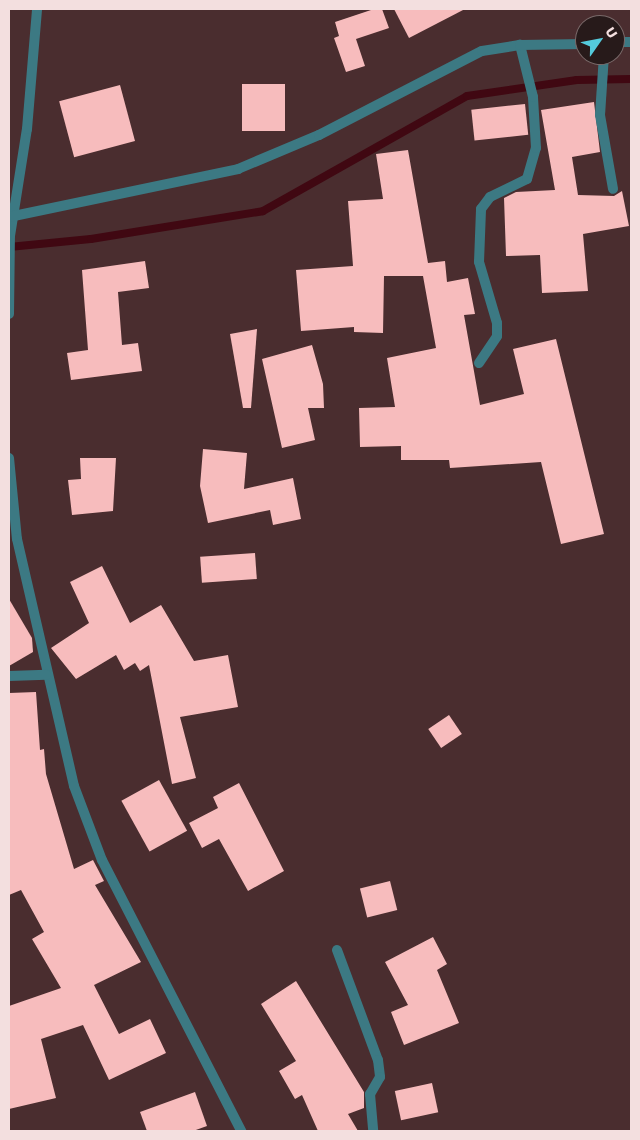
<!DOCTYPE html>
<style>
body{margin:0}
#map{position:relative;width:640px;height:1140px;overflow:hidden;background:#4a2d2f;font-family:"Work Sans",sans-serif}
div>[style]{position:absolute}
.stream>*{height:8px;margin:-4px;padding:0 4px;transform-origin:4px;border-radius:4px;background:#400812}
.building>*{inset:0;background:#f7bcbd;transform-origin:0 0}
.minor>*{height:10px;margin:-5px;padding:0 5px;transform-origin:5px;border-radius:5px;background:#3c7983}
.tertiary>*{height:10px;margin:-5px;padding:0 5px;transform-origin:5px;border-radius:5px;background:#3c7983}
span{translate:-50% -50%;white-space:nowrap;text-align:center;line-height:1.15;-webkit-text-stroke:5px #271a1a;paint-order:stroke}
.frame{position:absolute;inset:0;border:10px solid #f3dfdf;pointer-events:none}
.north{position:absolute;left:575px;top:15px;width:50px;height:50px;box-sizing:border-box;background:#271a1a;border:1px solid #796969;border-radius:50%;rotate:57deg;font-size:14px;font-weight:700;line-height:20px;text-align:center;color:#f3dfdf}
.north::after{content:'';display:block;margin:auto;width:18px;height:22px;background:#54cadc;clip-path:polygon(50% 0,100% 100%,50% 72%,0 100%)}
</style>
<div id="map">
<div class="stream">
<div style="left:9px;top:247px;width:82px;rotate:-5.6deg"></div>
<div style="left:91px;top:239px;width:174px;rotate:-9.2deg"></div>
<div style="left:263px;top:211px;width:234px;rotate:-29.4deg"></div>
<div style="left:467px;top:96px;width:111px;rotate:-8.3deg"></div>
<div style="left:577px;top:80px;width:54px;rotate:-1.1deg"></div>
</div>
<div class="building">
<div style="clip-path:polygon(374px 9px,382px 9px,389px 28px,356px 39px,365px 66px,346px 72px,334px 38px,339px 36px,335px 22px)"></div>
<div style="clip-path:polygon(394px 9px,465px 9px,409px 38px)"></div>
<div style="left:242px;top:84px;width:43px;height:47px"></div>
<div style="left:120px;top:85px;width:58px;height:63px;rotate:75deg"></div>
<div style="clip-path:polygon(594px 102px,600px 152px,572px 157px,578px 195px,614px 196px,622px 191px,629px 226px,583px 234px,588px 291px,542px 293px,540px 255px,506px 256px,504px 198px,516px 192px,555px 190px,541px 110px)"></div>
<div style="left:525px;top:104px;width:31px;height:54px;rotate:84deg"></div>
<div style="clip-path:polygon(408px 150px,428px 263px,445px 261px,447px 282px,468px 278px,475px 314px,464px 315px,480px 405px,524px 394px,513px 349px,556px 339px,604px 534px,561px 544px,541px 462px,450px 468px,449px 460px,401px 460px,401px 446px,360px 447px,359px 408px,395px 407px,387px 358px,436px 348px,423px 276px,384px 276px,383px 333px,354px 332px,354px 327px,301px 331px,296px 270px,353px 266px,348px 201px,383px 199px,376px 154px)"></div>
<div style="clip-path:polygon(145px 261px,149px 288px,118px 292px,122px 345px,138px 343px,142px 371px,71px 380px,67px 353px,88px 350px,82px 270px)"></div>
<div style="clip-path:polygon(257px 329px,251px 408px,243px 408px,230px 334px)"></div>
<div style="clip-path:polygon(312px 345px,323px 384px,324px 408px,308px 408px,315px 440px,282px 448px,262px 359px)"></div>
<div style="clip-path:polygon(203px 449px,247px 453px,244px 489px,293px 478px,301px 519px,273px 525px,270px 510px,208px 523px,200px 486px)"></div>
<div style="clip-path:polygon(80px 458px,116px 458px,113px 511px,72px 515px,68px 480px,81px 479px)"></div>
<div style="left:255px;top:553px;width:26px;height:55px;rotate:86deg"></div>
<div style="clip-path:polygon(102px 566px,130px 623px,161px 605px,194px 661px,228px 655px,238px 707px,180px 717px,196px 778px,172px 784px,149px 665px,140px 671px,135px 663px,124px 670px,116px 655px,76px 679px,51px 648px,89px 623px,70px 582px)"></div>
<div style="clip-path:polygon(9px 599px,32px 638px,33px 652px,9px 666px)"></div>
<div style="clip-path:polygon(36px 692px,40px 750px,44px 749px,46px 774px,74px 869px,93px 860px,104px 881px,95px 885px,141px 962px,94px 985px,119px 1034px,150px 1019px,166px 1053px,109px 1080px,83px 1025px,41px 1039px,56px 1098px,9px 1109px,9px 1006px,61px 988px,32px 939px,44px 932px,21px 890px,9px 895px,9px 693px)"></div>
<div style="left:449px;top:715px;width:23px;height:25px;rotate:56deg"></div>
<div style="left:159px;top:780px;width:58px;height:43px;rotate:61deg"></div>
<div style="clip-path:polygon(239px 783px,284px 871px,248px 891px,219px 839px,202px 848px,189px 823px,218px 808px,213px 797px)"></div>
<div style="left:390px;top:881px;width:30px;height:31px;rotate:76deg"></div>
<div style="clip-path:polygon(433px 937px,447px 964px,437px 970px,459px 1023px,404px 1045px,391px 1012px,408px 1005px,385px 962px)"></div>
<div style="clip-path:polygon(296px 981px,364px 1092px,364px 1108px,348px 1114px,358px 1131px,318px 1131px,302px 1095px,295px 1099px,279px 1071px,296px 1061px,261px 1004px)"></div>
<div style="left:432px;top:1083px;width:30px;height:38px;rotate:78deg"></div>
<div style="clip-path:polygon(195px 1092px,207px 1126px,193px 1131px,147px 1131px,140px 1112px)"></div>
</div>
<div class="minor">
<div style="left:604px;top:55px;width:60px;rotate:93.8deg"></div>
<div style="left:600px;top:115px;width:75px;rotate:80deg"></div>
<div style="left:9px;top:314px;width:78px;rotate:-89.3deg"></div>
<div style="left:10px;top:236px;width:108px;rotate:-81deg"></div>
<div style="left:27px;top:129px;width:120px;rotate:-85.2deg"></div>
<div style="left:479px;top:363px;width:32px;rotate:-56deg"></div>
<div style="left:497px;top:336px;width:13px;rotate:-90deg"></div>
<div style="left:497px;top:323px;width:64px;rotate:-106.4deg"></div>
<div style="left:479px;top:262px;width:53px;rotate:-87.8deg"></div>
<div style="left:481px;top:209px;width:15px;rotate:-53deg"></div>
<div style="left:490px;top:197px;width:41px;rotate:-25.9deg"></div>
<div style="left:527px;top:179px;width:32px;rotate:-74deg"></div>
<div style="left:536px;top:148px;width:51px;rotate:-93.4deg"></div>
<div style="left:533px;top:97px;width:54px;rotate:-104deg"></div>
<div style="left:9px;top:458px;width:81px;rotate:84.4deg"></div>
<div style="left:17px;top:539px;width:253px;rotate:77deg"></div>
<div style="left:74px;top:786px;width:79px;rotate:69.3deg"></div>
<div style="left:102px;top:860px;width:305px;rotate:62.8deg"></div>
<div style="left:9px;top:676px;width:37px;rotate:-2deg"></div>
<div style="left:337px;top:950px;width:117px;rotate:69.6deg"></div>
<div style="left:378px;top:1060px;width:17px;rotate:83deg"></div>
<div style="left:380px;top:1077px;width:20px;rotate:120deg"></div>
<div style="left:370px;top:1094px;width:37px;rotate:85deg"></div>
</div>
<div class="tertiary">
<div style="left:615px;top:42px;width:16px"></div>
<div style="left:9px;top:217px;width:234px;rotate:-11.8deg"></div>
<div style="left:238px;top:169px;width:88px;rotate:-22.8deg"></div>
<div style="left:319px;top:135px;width:183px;rotate:-27.3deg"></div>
<div style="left:482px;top:51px;width:38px;rotate:-9deg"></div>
<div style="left:520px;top:45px;width:65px;rotate:-0.9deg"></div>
</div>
<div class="frame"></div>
<div class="north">U</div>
</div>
